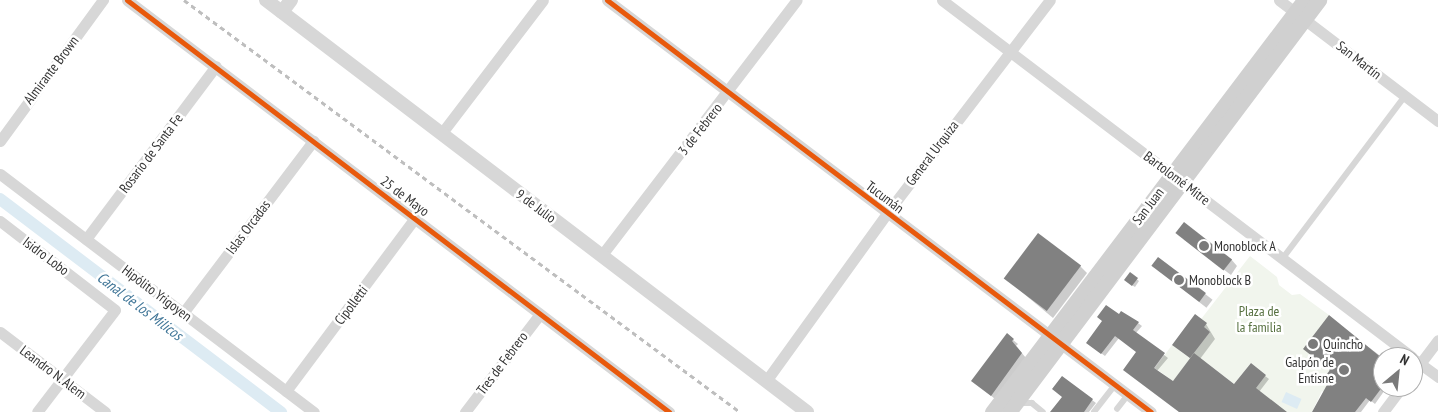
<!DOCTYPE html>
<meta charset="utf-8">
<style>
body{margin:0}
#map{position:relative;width:1438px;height:412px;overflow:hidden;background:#fff;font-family:"PT Sans Narrow",sans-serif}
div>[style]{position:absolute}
.green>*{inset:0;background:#f1f5ed}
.water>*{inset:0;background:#ddebf3;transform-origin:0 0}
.shadow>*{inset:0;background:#0003;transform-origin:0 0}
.canal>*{height:12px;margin:-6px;padding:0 6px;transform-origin:6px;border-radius:6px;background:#ddebf3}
.building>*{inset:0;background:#818181;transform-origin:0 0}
.service>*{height:5.5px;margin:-2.75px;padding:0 2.75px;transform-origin:2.75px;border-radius:2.75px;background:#d7d7d7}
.minor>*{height:11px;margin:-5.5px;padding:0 5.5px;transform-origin:5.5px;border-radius:5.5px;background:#d7d7d7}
.tertiary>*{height:14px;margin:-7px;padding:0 7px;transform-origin:7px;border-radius:7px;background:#d7d7d7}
.secondary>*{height:15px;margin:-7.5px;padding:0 7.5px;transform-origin:7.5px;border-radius:7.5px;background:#d0d0d0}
.rail>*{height:3px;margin-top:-1.5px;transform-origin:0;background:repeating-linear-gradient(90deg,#bebebe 0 5px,transparent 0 9px)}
.cycleway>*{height:5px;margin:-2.5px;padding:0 2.5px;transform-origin:2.5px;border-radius:2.5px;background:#e8590c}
.dots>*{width:14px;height:14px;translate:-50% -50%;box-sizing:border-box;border:2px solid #fff;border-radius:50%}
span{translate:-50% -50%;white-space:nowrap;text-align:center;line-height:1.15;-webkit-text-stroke:5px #fff;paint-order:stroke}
.street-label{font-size:14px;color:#333}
.poi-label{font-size:14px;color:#333}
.left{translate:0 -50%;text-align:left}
.right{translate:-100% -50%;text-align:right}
.park-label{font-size:14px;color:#56703f}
.water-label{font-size:15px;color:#3f7597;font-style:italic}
.north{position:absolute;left:1373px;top:347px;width:50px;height:50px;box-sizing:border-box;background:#fff;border:1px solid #adadad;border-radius:50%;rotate:28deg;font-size:14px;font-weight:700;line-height:20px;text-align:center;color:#333}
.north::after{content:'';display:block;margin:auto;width:18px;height:22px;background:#7a7a7a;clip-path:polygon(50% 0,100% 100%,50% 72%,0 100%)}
</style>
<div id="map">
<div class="green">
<div style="clip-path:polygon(1250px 256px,1277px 277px,1279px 285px,1292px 295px,1300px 294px,1329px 315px,1324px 356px,1320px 363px,1330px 370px,1323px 379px,1337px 389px,1334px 401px,1322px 391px,1312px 412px,1287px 412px,1247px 400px,1266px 375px,1251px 363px,1234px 384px,1207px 363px,1201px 371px,1188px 362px,1173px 381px,1155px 368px,1172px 345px,1190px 358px,1210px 332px,1198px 323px)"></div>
</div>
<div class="water">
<div style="left:1286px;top:392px;width:17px;height:11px;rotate:24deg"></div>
</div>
<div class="shadow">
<div style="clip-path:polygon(1183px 239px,1231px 259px,1237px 266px,1231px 275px)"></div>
<div style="left:1159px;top:258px;width:68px;height:10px;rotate:38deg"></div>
<div style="clip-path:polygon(1080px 266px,1087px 273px,1053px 318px,1005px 278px)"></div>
<div style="clip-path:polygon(1130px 274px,1139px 281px,1135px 287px,1127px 282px)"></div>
<div style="clip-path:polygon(1121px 313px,1138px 323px,1142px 326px,1136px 333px,1168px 358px,1157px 371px,1173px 383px,1191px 359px,1174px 345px,1206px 324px,1215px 339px,1200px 359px,1235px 386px,1251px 365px,1269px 379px,1259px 392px,1285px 412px,1179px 412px,1137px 352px,1119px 338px,1105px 356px,1091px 346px)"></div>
<div style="clip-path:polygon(1329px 317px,1383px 358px,1383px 387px,1387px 387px,1375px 404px,1370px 400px,1361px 412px,1313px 412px,1329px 384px)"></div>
<div style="clip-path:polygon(1007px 335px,1018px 344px,1016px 346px,1026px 358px,995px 399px,973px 381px)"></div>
<div style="clip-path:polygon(1062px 377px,1096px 403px,1089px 412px,1052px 412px,1063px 397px)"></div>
</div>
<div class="canal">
<div style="left:0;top:199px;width:353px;rotate:37.2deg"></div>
</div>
<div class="building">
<div style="left:1184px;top:222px;width:61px;height:14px;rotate:38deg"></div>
<div style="left:1038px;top:233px;width:54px;height:57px;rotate:37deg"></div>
<div style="left:1158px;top:257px;width:60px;height:11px;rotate:37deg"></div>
<div style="left:1130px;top:272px;width:10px;height:10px;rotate:37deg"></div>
<div style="clip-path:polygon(1106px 305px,1119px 314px,1121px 311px,1139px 322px,1133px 330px,1165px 353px,1154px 368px,1173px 381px,1194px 353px,1234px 384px,1251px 363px,1266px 375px,1256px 388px,1287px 412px,1179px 412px,1123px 370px,1136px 352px,1115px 336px,1101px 354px,1086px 343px,1102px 321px,1097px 317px)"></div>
<div style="clip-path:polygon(1195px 314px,1207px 323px,1204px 327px,1210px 332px,1190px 358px,1172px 345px)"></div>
<div style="clip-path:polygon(1329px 315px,1383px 359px,1383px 386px,1371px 402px,1366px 398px,1355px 412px,1312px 412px,1328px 383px,1323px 379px,1330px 370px,1303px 349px)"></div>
<div style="clip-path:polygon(1007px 333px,1014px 339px,1012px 341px,1022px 353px,991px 396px,971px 381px)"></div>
<div style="clip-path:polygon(1062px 376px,1093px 399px,1084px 412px,1050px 412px,1062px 397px,1052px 389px)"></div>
</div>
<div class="service">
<div style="left:1283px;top:258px;width:203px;rotate:-53deg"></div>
<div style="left:1018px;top:403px;width:14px"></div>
<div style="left:1032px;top:403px;width:14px;rotate:39deg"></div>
<div style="left:1117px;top:409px;width:18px;rotate:-52deg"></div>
<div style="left:1094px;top:412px;width:34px;rotate:-52deg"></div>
</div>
<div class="minor">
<div style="left:127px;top:0;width:681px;rotate:37.24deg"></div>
<div style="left:607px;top:0;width:682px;rotate:37.14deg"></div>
<div style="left:942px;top:0;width:590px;rotate:37.22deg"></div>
<div style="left:1279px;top:0;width:200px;rotate:37.3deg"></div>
<div style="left:441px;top:134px;width:168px;rotate:-52.7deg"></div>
<div style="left:0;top:141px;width:175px;rotate:-53.9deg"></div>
<div style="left:0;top:174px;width:394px;rotate:37.2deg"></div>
<div style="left:0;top:221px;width:145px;rotate:37.7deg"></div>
<div style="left:115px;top:310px;width:128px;rotate:127.4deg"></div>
<div style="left:86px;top:239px;width:216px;rotate:-53.1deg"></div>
<div style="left:601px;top:256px;width:322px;rotate:-52.6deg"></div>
<div style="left:183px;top:313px;width:216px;rotate:-52.9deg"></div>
<div style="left:0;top:332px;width:132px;rotate:37.3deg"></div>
<div style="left:1415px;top:360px;width:29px;rotate:36deg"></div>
<div style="left:1413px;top:373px;width:41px;rotate:-52.9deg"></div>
<div style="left:766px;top:381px;width:207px;rotate:-54.2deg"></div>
<div style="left:887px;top:213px;width:268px;rotate:-52.6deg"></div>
<div style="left:286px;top:391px;width:216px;rotate:-53.3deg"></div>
<div style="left:465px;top:412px;width:123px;rotate:-52.6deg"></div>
<div style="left:1383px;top:412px;width:31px;rotate:-53deg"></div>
</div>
<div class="tertiary">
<div style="left:266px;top:0;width:680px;rotate:37.29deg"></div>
<div style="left:282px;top:12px;width:15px;rotate:-53deg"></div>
</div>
<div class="secondary">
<div style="left:992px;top:412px;width:517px;rotate:-52.86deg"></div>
<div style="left:1009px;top:412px;width:516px;rotate:-53.04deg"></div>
</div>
<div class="rail">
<div style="left:184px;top:0;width:692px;rotate:36.54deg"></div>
</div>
<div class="cycleway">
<div style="left:127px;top:0;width:681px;rotate:37.24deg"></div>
<div style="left:607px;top:0;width:682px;rotate:37.14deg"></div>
</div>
<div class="dots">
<div style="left:1204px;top:246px;background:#7a7a7a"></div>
<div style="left:1179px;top:280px;background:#7a7a7a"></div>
<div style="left:1313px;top:344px;background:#7a7a7a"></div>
<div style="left:1344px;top:370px;background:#7a7a7a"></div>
</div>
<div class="street-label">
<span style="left:1359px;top:60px;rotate:38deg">San Martín</span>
<span style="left:51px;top:70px;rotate:-53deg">Almirante Brown</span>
<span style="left:700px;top:129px;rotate:-52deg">3 de Febrero</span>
<span style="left:151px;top:153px;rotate:-53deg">Rosario de Santa Fe</span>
<span style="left:932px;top:153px;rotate:-53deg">General Urquiza</span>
<span style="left:1177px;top:178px;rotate:37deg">Bartolomé Mitre</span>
<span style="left:405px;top:196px;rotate:37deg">25 de Mayo</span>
<span style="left:885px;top:197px;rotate:37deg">Tucumán</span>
<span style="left:536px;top:206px;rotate:37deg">9 de Julio</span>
<span style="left:1148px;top:206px;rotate:-53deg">San Juan</span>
<span style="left:248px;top:227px;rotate:-53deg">Islas Orcadas</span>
<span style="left:46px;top:256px;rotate:37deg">Isidro Lobo</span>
<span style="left:157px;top:293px;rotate:37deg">Hipólito Yrigoyen</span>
<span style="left:351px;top:305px;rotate:-53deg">Cipolletti</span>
<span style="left:502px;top:363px;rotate:-53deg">Tres de Febrero</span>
<span style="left:53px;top:372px;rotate:37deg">Leandro N. Alem</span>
</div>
<div class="poi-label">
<span class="left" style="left:1214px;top:246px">Monoblock A</span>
<span class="left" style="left:1189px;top:280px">Monoblock B</span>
<span class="left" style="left:1323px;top:344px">Quincho</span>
<span class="right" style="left:1334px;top:370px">Galpón de<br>Entisne</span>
</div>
<div class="park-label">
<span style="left:1259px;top:319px">Plaza de<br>la familia</span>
</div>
<div class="water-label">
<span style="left:140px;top:306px;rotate:37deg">Canal de los Milicos</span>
</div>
<div class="north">N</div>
</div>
